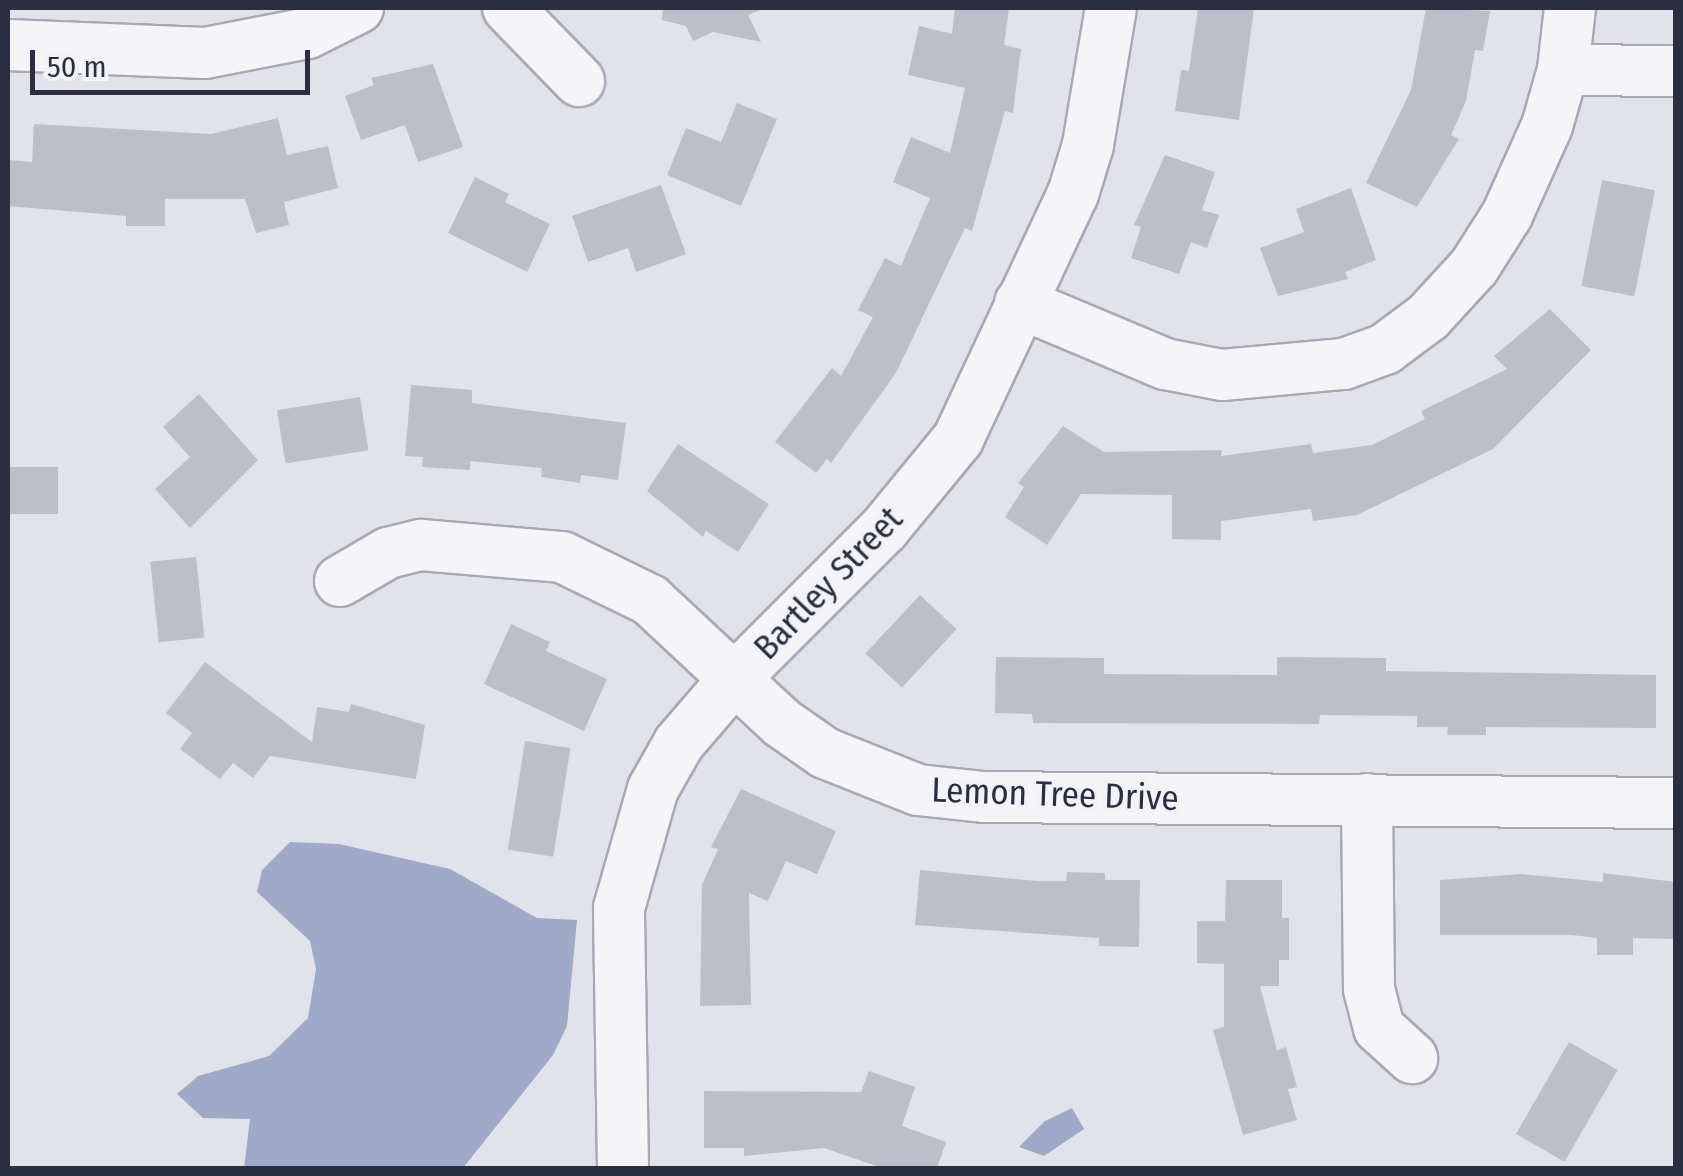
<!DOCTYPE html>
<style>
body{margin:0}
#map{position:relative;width:1683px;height:1176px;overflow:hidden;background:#e2e3ea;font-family:"Fira Sans Condensed",sans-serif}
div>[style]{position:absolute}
.water>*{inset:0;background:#9faac8}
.building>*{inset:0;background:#bcbec9;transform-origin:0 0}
.roads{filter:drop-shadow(2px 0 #a7a9b4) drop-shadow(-2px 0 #a7a9b4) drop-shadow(0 2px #a7a9b4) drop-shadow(0 -2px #a7a9b4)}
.minor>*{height:50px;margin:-25px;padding:0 25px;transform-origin:25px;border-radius:25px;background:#f5f5f8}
span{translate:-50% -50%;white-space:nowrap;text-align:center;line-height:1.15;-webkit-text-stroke:8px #f2f3f7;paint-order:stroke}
.street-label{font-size:35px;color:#2b2e41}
.frame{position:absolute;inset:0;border:10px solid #2b2e41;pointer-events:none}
.scale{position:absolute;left:30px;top:50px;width:280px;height:45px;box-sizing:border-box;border:5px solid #2b2e41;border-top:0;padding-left:12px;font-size:30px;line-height:35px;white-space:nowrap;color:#2b2e41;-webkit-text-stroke:8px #f2f3f7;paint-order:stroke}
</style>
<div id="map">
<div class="water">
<div style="clip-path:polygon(290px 842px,339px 844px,450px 869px,537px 918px,577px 920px,567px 1026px,553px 1055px,463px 1168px,244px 1168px,250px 1119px,203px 1118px,177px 1094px,198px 1076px,269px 1056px,308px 1018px,316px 969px,310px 941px,257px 892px,262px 870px)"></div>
<div style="clip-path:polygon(1072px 1108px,1084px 1129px,1044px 1156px,1019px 1147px,1045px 1121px)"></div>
</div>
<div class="building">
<div style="clip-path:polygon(663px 8px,765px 8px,748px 15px,761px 42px,713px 32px,693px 41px,686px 26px,662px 20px)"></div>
<div style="clip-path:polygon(955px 8px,1009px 8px,1004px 45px,1021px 49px,1013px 113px,1005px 111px,972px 231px,965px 228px,896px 373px,831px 463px,827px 459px,816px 473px,775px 442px,832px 368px,841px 376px,873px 317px,858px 310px,885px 258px,901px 266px,930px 198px,893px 182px,911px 137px,950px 153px,965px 88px,908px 75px,919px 26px,952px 34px)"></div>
<div style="clip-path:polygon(1198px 8px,1254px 8px,1239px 120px,1175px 111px,1181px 70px,1189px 71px)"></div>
<div style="clip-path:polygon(1426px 8px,1490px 11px,1483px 51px,1475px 50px,1466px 101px,1451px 135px,1459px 139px,1417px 207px,1366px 183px,1411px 90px)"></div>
<div style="clip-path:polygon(433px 64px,463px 147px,418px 162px,405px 125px,361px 140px,345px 96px,374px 85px,371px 78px)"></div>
<div style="clip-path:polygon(737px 103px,777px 119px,741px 206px,667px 175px,686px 128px,721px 142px)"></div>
<div style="clip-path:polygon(278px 118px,287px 155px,328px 146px,338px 188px,284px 202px,289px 225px,256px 233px,245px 199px,165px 199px,165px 226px,126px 226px,126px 216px,8px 206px,8px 160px,32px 162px,34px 124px,211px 134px)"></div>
<div style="clip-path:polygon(1165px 155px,1215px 172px,1202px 210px,1219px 215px,1207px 248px,1191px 242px,1179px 274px,1131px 258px,1141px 227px,1134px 225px)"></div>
<div style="clip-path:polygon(475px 177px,509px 194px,505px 202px,550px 224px,527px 272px,448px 233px)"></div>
<div style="left:1602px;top:180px;width:54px;height:108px;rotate:11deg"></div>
<div style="clip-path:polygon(661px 185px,686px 254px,636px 272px,628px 248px,588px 262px,572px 216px)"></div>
<div style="clip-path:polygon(1351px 188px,1376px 260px,1345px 272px,1348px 279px,1278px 296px,1260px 248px,1304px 232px,1296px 209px)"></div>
<div style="clip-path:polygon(1550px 309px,1591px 350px,1493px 449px,1357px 515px,1313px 521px,1311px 509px,1221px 521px,1221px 540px,1172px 539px,1172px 495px,1081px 494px,1047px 545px,1005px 517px,1024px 487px,1018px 483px,1063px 426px,1104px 452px,1222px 450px,1221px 456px,1311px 444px,1313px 453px,1372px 445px,1425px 419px,1421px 411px,1507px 369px,1494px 356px)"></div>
<div style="clip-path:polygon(411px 385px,472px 390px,472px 403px,626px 423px,618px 480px,581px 475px,580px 483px,541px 477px,542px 468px,470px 461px,470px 470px,422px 467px,423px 457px,405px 456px)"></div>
<div style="clip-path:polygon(199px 394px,258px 460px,190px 528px,155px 489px,190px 457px,163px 427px)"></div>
<div style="left:360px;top:397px;width:54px;height:84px;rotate:81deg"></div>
<div style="clip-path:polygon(678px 444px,769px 504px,738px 552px,706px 531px,703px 537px,647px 491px)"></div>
<div style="left:58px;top:467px;width:47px;height:50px;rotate:90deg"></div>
<div style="left:196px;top:557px;width:81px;height:46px;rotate:84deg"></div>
<div style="left:920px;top:595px;width:50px;height:80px;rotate:43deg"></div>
<div style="clip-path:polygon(511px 624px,550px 642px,546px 651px,607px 679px,584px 731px,484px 684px)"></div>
<div style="clip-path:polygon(996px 657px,1104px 658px,1104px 674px,1277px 675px,1277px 657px,1386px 658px,1386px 671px,1656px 675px,1656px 728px,1486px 727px,1486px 735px,1447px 735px,1448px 727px,1417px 727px,1417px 716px,1320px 715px,1319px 724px,1033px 723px,1032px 714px,995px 713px)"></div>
<div style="clip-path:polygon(205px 662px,312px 742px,317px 707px,349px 712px,351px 704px,425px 725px,416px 779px,270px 756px,253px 778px,233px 763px,220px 779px,180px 749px,192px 733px,166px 713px)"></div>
<div style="left:525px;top:741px;width:46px;height:110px;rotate:9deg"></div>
<div style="clip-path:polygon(741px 789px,836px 831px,817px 874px,786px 861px,768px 901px,749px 893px,751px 1005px,700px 1006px,702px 885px,718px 849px,711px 847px)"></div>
<div style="clip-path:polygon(920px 870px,1037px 881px,1066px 881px,1067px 872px,1105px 873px,1105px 880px,1140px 880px,1139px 947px,1099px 946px,1099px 938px,915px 925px)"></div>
<div style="clip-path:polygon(1603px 873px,1676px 882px,1676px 939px,1633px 938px,1633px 955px,1597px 955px,1597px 938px,1572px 935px,1440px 935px,1440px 880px,1521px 874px,1603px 882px)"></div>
<div style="clip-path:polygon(1226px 880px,1282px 880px,1282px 918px,1289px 918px,1289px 960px,1279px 960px,1279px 986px,1260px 986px,1277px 1050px,1286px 1047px,1297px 1087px,1288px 1089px,1297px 1120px,1243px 1135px,1213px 1030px,1224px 1027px,1224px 964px,1197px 963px,1197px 921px,1225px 921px)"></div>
<div style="left:1569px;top:1042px;width:56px;height:106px;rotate:30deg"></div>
<div style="clip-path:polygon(869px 1071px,915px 1087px,902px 1126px,946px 1142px,937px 1168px,882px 1168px,824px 1148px,744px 1156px,744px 1148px,704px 1148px,704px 1091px,861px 1092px)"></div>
</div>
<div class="roads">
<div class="minor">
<div style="left:508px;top:8px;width:102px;rotate:45.8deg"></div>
<div style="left:8px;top:45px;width:197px;rotate:2.3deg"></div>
<div style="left:205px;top:53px;width:105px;rotate:-11deg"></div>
<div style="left:308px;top:33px;width:56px;rotate:-26.6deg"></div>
<div style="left:1563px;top:70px;width:113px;rotate:0.5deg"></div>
<div style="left:1020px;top:303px;width:157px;rotate:22.8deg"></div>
<div style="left:1165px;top:364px;width:58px;rotate:10.9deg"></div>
<div style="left:1222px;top:375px;width:122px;rotate:-5.2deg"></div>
<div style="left:1344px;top:364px;width:44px;rotate:-20.1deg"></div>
<div style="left:1385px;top:349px;width:54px;rotate:-36.7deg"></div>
<div style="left:1428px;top:317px;width:68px;rotate:-47.4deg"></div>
<div style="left:1474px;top:267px;width:62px;rotate:-57.6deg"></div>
<div style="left:1507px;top:215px;width:98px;rotate:-65.8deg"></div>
<div style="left:1547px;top:126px;width:58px;rotate:-74.1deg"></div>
<div style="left:1563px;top:70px;width:62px;rotate:-83.6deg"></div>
<div style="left:340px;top:581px;width:56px;rotate:-30.3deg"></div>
<div style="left:388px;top:553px;width:34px;rotate:-14deg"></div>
<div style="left:421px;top:545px;width:142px;rotate:4.9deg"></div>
<div style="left:562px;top:557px;width:98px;rotate:26deg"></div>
<div style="left:650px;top:600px;width:180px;rotate:43deg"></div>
<div style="left:782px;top:723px;width:52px;rotate:34.9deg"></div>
<div style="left:825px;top:753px;width:100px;rotate:21.7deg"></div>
<div style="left:918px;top:790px;width:66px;rotate:6.1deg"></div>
<div style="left:984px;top:797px;width:692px;rotate:0.5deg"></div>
<div style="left:1367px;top:799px;width:190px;rotate:89.4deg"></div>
<div style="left:1369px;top:989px;width:40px;rotate:75.6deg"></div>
<div style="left:1379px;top:1028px;width:45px;rotate:42.3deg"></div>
<div style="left:623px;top:1168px;width:260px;rotate:-90.9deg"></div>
<div style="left:619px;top:908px;width:124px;rotate:-74.1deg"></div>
<div style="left:653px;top:789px;width:53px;rotate:-60.5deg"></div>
<div style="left:679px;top:743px;width:84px;rotate:-49.3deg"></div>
<div style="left:734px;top:679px;width:212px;rotate:-45deg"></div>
<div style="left:884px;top:529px;width:117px;rotate:-50.6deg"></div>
<div style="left:958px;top:439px;width:271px;rotate:-64.9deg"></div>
<div style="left:1073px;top:194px;width:51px;rotate:-73deg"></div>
<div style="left:1088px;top:145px;width:139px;rotate:-80.5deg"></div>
</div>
</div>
<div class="street-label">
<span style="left:828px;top:583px;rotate:-46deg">Bartley Street</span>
<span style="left:1055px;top:794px;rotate:2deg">Lemon Tree Drive</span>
</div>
<div class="frame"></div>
<div class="scale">50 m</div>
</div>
